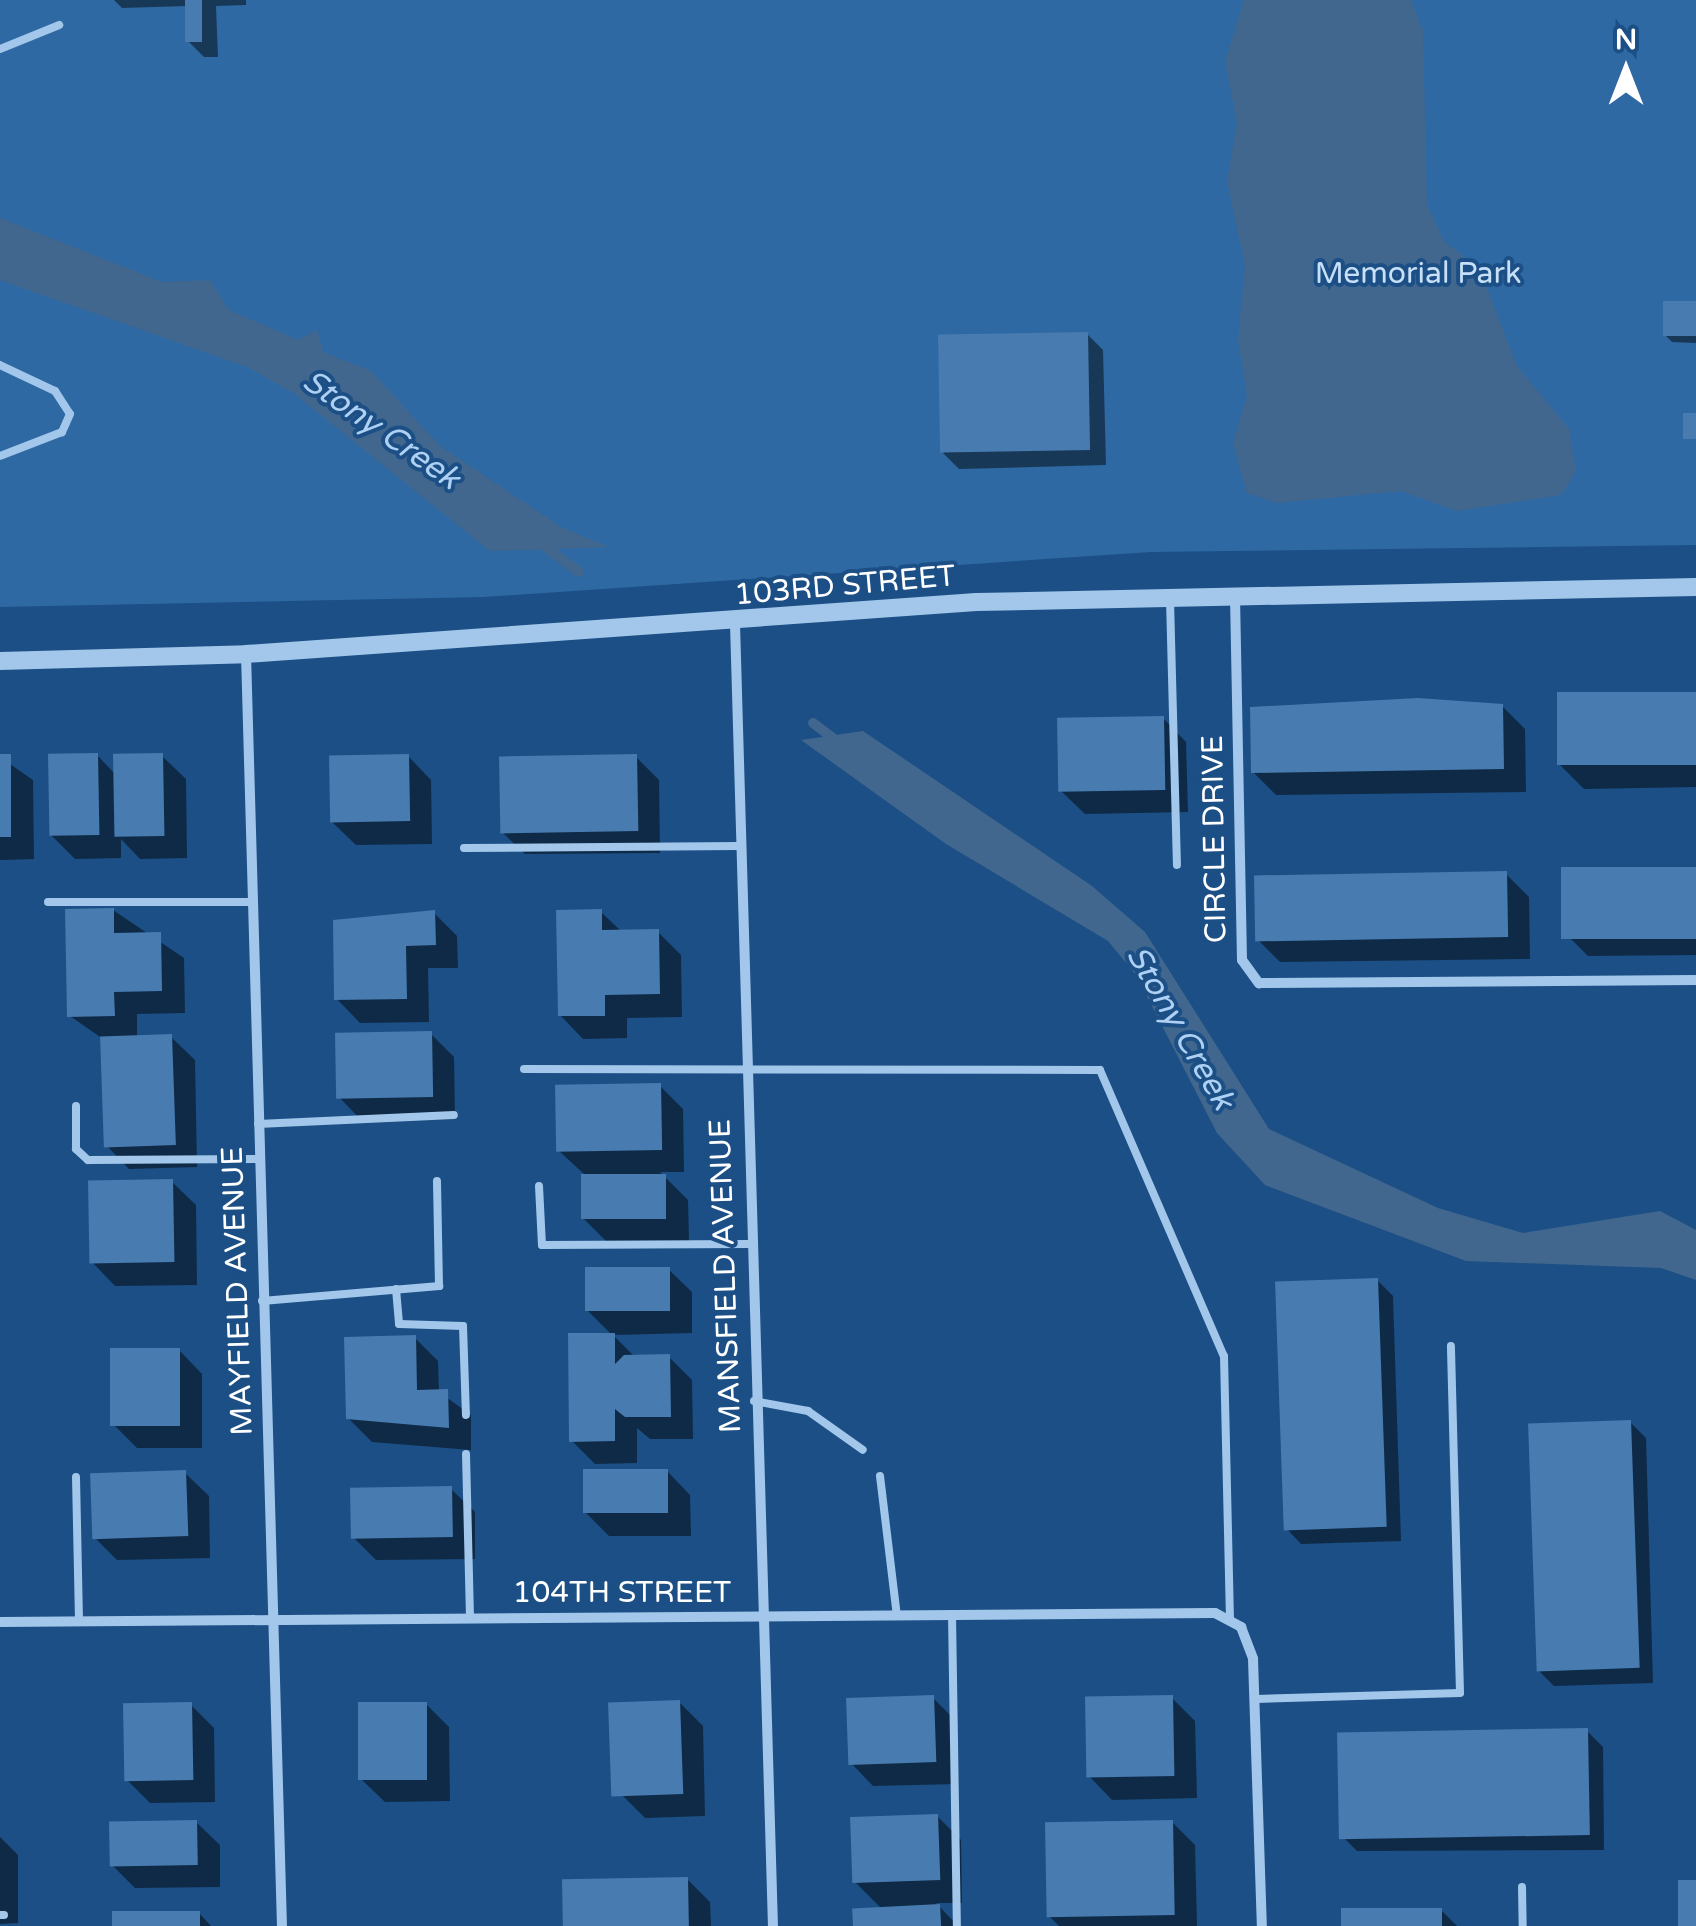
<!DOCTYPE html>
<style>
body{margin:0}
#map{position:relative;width:1696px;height:1926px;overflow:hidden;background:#1b4f85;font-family:"Varela Round",sans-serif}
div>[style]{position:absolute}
.green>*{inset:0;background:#2e69a3}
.water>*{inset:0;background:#41678e}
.shadow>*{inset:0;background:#0007}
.stream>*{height:10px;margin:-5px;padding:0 5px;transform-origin:5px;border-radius:5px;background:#41678e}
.building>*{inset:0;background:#487bb0;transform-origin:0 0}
.service>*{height:8px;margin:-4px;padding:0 4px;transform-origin:4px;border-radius:4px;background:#a2c7eb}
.minor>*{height:10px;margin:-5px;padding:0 5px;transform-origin:5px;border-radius:5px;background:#a2c7eb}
.tertiary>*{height:18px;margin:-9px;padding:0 9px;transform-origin:9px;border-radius:9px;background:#a2c7eb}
span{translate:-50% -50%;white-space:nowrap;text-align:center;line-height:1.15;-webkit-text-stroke:8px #1b4f85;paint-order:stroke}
.park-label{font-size:30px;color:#c7e0f8}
.street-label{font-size:30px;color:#fff}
.water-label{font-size:32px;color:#aed1f3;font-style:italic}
.north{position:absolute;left:1576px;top:20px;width:100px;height:100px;-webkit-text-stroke:8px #1b4f85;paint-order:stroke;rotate:0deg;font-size:28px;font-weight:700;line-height:40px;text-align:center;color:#fff}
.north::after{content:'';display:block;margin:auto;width:35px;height:45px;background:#fff;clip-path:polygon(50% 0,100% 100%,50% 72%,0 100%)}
</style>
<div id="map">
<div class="green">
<div style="clip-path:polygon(0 0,1696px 0,1696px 545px,1151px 552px,484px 597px,0 607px)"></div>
</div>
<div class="water">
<div style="clip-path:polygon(1244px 0,1411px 0,1423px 31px,1427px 205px,1444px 241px,1479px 268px,1517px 366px,1569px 429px,1576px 471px,1561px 495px,1457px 511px,1401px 491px,1276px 503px,1247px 493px,1233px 443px,1247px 396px,1238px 340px,1245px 266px,1227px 181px,1237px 123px,1225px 62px)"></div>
<div style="clip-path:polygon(0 218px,162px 282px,210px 280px,229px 310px,298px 340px,317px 330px,323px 352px,371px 371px,440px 446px,561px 527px,609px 547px,490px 551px,292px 392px,247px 367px,0 280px)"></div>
<div style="clip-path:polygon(863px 731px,1092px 886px,1145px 932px,1269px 1129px,1438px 1208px,1523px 1233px,1660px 1211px,1696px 1230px,1696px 1280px,1661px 1268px,1466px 1261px,1265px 1185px,1217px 1133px,1136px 975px,1108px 941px,946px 844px,801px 740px)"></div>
</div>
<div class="shadow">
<div style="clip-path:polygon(114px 0,246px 0,246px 5px,216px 6px,218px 57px,204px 57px,188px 41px,187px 6px,122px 8px)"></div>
<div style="clip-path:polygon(1696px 304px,1696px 343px,1672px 342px,1665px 335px)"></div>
<div style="clip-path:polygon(1087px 334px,1103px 350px,1106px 465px,959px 469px,943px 453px)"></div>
<div style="clip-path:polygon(1696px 702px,1696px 787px,1584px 789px,1560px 765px)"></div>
<div style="clip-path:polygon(1502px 706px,1525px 729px,1526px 792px,1276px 795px,1253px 772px)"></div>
<div style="clip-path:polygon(1163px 718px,1186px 742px,1188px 812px,1085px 814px,1061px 791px)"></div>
<div style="clip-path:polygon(97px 755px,116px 775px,162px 756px,186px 779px,187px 858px,140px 859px,121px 839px,121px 858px,75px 859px,51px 835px)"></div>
<div style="clip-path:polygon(408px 756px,431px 780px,432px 844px,356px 845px,332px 822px)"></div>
<div style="clip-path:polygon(0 757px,33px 780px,34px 859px,0 860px)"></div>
<div style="clip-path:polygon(636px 757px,659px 780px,660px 853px,525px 854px,501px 831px)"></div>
<div style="clip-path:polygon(1696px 870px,1696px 955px,1588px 956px,1565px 933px)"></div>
<div style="clip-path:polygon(1506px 874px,1529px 897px,1530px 959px,1280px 962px,1257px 939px)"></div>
<div style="clip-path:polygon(113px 910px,184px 958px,185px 1013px,137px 1014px,137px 1038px,171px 1037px,195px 1060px,197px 1167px,129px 1169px,106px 1145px,103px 1039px,70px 1016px)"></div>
<div style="clip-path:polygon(601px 912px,622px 932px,658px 932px,681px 955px,682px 1017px,627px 1018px,627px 1038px,583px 1039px,560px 1015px)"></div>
<div style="clip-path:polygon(434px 913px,457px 936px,458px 968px,428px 968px,429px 1022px,360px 1023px,337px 999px)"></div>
<div style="clip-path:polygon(431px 1034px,454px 1057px,455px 1119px,362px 1121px,339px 1097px)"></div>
<div style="clip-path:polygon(660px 1086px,683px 1109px,684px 1172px,660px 1172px,688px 1200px,689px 1241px,607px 1242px,584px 1219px,584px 1174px,558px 1150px)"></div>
<div style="clip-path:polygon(172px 1182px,196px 1205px,197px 1285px,115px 1286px,92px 1262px)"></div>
<div style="clip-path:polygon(668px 1269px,692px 1292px,692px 1333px,613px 1335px,635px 1357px,669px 1357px,692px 1380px,693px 1439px,650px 1439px,637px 1428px,637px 1463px,595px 1464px,572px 1441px,612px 1335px,588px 1311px)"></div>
<div style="clip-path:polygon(1377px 1280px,1393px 1296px,1401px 1541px,1301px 1544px,1286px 1528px)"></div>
<div style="clip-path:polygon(415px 1338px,438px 1361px,439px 1392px,471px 1415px,471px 1450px,372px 1442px,348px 1418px)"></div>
<div style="clip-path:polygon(179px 1350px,202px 1374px,202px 1448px,137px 1448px,114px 1425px)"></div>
<div style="clip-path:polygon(1630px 1422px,1646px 1438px,1653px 1683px,1554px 1686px,1538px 1670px)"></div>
<div style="clip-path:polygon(667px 1471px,690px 1495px,691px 1536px,609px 1536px,586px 1513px)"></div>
<div style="clip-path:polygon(185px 1473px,209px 1496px,210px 1558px,117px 1560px,94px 1537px)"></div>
<div style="clip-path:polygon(451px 1489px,475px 1512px,475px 1559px,376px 1560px,353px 1537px)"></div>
<div style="clip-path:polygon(933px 1698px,956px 1721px,958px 1784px,873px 1786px,850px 1762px)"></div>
<div style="clip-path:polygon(1172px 1698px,1195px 1721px,1197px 1798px,1112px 1800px,1089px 1776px)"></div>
<div style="clip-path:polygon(679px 1702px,703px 1726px,705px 1816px,645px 1818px,621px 1794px)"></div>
<div style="clip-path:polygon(426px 1704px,449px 1727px,450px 1801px,385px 1802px,361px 1779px)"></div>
<div style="clip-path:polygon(191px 1705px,214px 1728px,215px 1802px,150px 1803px,127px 1780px)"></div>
<div style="clip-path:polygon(1587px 1731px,1603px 1747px,1604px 1850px,1357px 1851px,1342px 1836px)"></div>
<div style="clip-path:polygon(937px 1816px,961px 1840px,962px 1903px,936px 1903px,958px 1926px,855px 1926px,881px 1908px,854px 1881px)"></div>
<div style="clip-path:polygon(196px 1822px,220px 1845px,220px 1887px,135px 1888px,112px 1865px)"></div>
<div style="clip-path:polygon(1172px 1822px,1195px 1845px,1197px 1926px,1059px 1926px,1049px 1916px)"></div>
<div style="clip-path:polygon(0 1837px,18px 1855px,18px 1923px,0 1924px)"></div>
<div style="clip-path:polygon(687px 1879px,710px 1902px,711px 1926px,565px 1926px)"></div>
<div style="clip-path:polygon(1441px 1910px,1457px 1926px,1344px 1926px)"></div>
<div style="clip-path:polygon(199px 1913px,211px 1926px,114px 1926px)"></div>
</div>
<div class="stream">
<div style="left:541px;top:544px;width:47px;rotate:36.4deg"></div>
<div style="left:813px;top:723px;width:34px;rotate:37deg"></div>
</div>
<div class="building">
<div style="left:185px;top:0;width:17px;height:42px"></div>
<div style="left:1663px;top:301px;width:33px;height:35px"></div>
<div style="left:1088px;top:332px;width:118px;height:150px;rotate:89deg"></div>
<div style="left:1696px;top:413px;width:26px;height:13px;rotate:90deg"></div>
<div style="left:1696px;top:692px;width:73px;height:139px;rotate:90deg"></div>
<div style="clip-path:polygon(1418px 698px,1503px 704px,1504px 769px,1251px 773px,1250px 707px)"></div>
<div style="left:1164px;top:716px;width:74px;height:107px;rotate:89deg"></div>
<div style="left:98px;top:753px;width:82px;height:50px;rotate:89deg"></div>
<div style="left:163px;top:753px;width:83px;height:50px;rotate:89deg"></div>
<div style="left:0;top:754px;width:11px;height:83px"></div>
<div style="left:409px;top:754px;width:67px;height:80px;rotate:89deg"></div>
<div style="left:637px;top:754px;width:77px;height:138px;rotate:89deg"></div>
<div style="left:1696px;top:867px;width:72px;height:135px;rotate:90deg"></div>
<div style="left:1507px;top:871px;width:66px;height:253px;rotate:89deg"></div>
<div style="clip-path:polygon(114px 908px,114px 933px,161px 932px,162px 991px,114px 992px,115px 1016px,67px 1017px,65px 909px)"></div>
<div style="clip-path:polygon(602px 909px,602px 930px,659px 929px,660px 994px,605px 995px,605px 1016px,558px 1016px,556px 910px)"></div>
<div style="clip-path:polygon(435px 910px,436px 945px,406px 946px,407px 999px,334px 1000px,333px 920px)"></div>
<div style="left:432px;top:1031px;width:66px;height:97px;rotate:89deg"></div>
<div style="left:172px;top:1034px;width:111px;height:72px;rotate:88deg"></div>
<div style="left:661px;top:1083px;width:67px;height:106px;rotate:89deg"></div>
<div style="left:666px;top:1174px;width:45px;height:85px;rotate:90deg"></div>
<div style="left:173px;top:1179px;width:83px;height:85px;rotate:89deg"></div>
<div style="left:670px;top:1267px;width:44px;height:85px;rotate:90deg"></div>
<div style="left:1378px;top:1278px;width:249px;height:103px;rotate:88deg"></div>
<div style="clip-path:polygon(568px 1333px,615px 1333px,615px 1364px,624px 1355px,670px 1354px,671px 1417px,625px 1417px,615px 1409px,615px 1441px,569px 1442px)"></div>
<div style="clip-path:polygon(416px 1335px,417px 1390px,448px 1389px,449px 1428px,346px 1419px,344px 1337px)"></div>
<div style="left:180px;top:1348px;width:78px;height:70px;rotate:90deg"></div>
<div style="left:1631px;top:1420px;width:248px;height:103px;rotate:88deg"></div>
<div style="left:668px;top:1469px;width:44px;height:85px;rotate:90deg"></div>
<div style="left:186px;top:1470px;width:66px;height:96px;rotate:88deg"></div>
<div style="left:452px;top:1486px;width:51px;height:102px;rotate:89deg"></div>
<div style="left:934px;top:1695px;width:67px;height:88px;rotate:88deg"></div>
<div style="left:1173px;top:1695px;width:81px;height:88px;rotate:89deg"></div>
<div style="left:680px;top:1700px;width:94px;height:72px;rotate:88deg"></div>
<div style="left:192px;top:1702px;width:78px;height:69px;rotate:89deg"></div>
<div style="left:358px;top:1702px;width:69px;height:78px"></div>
<div style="left:1588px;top:1728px;width:107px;height:251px;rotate:89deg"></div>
<div style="left:938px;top:1814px;width:66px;height:88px;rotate:88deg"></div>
<div style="left:197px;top:1820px;width:45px;height:88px;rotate:89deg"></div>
<div style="left:1173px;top:1820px;width:95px;height:128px;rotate:89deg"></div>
<div style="left:688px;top:1877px;width:49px;height:126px;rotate:89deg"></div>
<div style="left:1678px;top:1880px;width:18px;height:46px"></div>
<div style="left:940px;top:1904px;width:22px;height:88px;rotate:87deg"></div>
<div style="left:1442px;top:1908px;width:18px;height:101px;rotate:90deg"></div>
<div style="left:200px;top:1911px;width:15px;height:88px;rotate:90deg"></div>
</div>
<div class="service">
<div style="left:0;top:49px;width:64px;rotate:-22.1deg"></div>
<div style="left:0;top:365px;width:61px;rotate:25.3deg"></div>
<div style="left:55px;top:391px;width:27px;rotate:57deg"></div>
<div style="left:70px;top:414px;width:20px;rotate:114deg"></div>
<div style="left:62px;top:432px;width:66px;rotate:158.8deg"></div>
<div style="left:1170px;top:600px;width:265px;rotate:88.5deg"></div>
<div style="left:464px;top:848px;width:275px;rotate:-0.4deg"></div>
<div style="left:48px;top:902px;width:204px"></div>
<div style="left:524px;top:1069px;width:576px;rotate:0.1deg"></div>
<div style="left:1100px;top:1070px;width:312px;rotate:66.6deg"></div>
<div style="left:1224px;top:1356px;width:263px;rotate:88.7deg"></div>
<div style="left:76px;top:1106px;width:43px;rotate:90deg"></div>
<div style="left:76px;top:1149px;width:16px;rotate:43deg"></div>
<div style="left:88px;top:1160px;width:172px;rotate:-0.3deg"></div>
<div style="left:258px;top:1124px;width:196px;rotate:-2.6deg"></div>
<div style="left:539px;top:1186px;width:59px;rotate:87.1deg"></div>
<div style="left:542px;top:1245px;width:208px;rotate:-0.3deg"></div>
<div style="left:396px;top:1289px;width:35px;rotate:85deg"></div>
<div style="left:399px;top:1324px;width:64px;rotate:1.8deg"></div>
<div style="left:463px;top:1326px;width:89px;rotate:88.1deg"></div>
<div style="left:262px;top:1301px;width:178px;rotate:-4.8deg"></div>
<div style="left:439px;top:1286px;width:105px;rotate:-91.1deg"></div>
<div style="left:754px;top:1401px;width:55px;rotate:10.5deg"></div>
<div style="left:808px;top:1411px;width:67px;rotate:35.3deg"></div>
<div style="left:466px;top:1454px;width:164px;rotate:88.6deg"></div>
<div style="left:880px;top:1476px;width:141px;rotate:83.1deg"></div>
<div style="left:76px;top:1477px;width:144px;rotate:88.8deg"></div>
<div style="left:952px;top:1615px;width:311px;rotate:89.1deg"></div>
<div style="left:1256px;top:1699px;width:204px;rotate:-1.7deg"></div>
<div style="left:1460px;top:1693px;width:347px;rotate:-91.5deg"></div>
<div style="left:1522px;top:1887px;width:39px;rotate:89deg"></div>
<div style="left:0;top:1915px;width:4px"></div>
</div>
<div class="minor">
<div style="left:1235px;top:596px;width:364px;rotate:88.9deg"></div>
<div style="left:1242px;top:960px;width:29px;rotate:54deg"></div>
<div style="left:1259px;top:983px;width:437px;rotate:-0.4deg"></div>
<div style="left:735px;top:624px;width:1303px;rotate:88.33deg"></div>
<div style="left:246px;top:654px;width:1273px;rotate:88.38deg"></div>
<div style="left:0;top:1622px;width:1215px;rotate:-0.42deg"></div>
<div style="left:1215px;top:1613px;width:30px;rotate:28deg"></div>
<div style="left:1241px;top:1627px;width:34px;rotate:69deg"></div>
<div style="left:1253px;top:1659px;width:267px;rotate:88.1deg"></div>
</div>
<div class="tertiary">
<div style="left:0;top:661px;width:246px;rotate:-1.6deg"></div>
<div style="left:246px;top:654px;width:732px;rotate:-4.07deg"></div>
<div style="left:976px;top:602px;width:720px;rotate:-1.19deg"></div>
</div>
<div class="park-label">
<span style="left:1418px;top:274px">Memorial Park</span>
</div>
<div class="street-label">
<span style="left:845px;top:586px;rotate:-5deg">103RD STREET</span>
<span style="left:1215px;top:839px;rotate:-91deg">CIRCLE DRIVE</span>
<span style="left:726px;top:1276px;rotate:-92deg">MANSFIELD AVENUE</span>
<span style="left:238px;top:1291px;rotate:-92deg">MAYFIELD AVENUE</span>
<span style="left:622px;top:1593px">104TH STREET</span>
</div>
<div class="water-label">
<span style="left:381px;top:430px;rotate:35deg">Stony Creek</span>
<span style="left:1180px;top:1028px;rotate:60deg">Stony Creek</span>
</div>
<div class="north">N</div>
</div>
